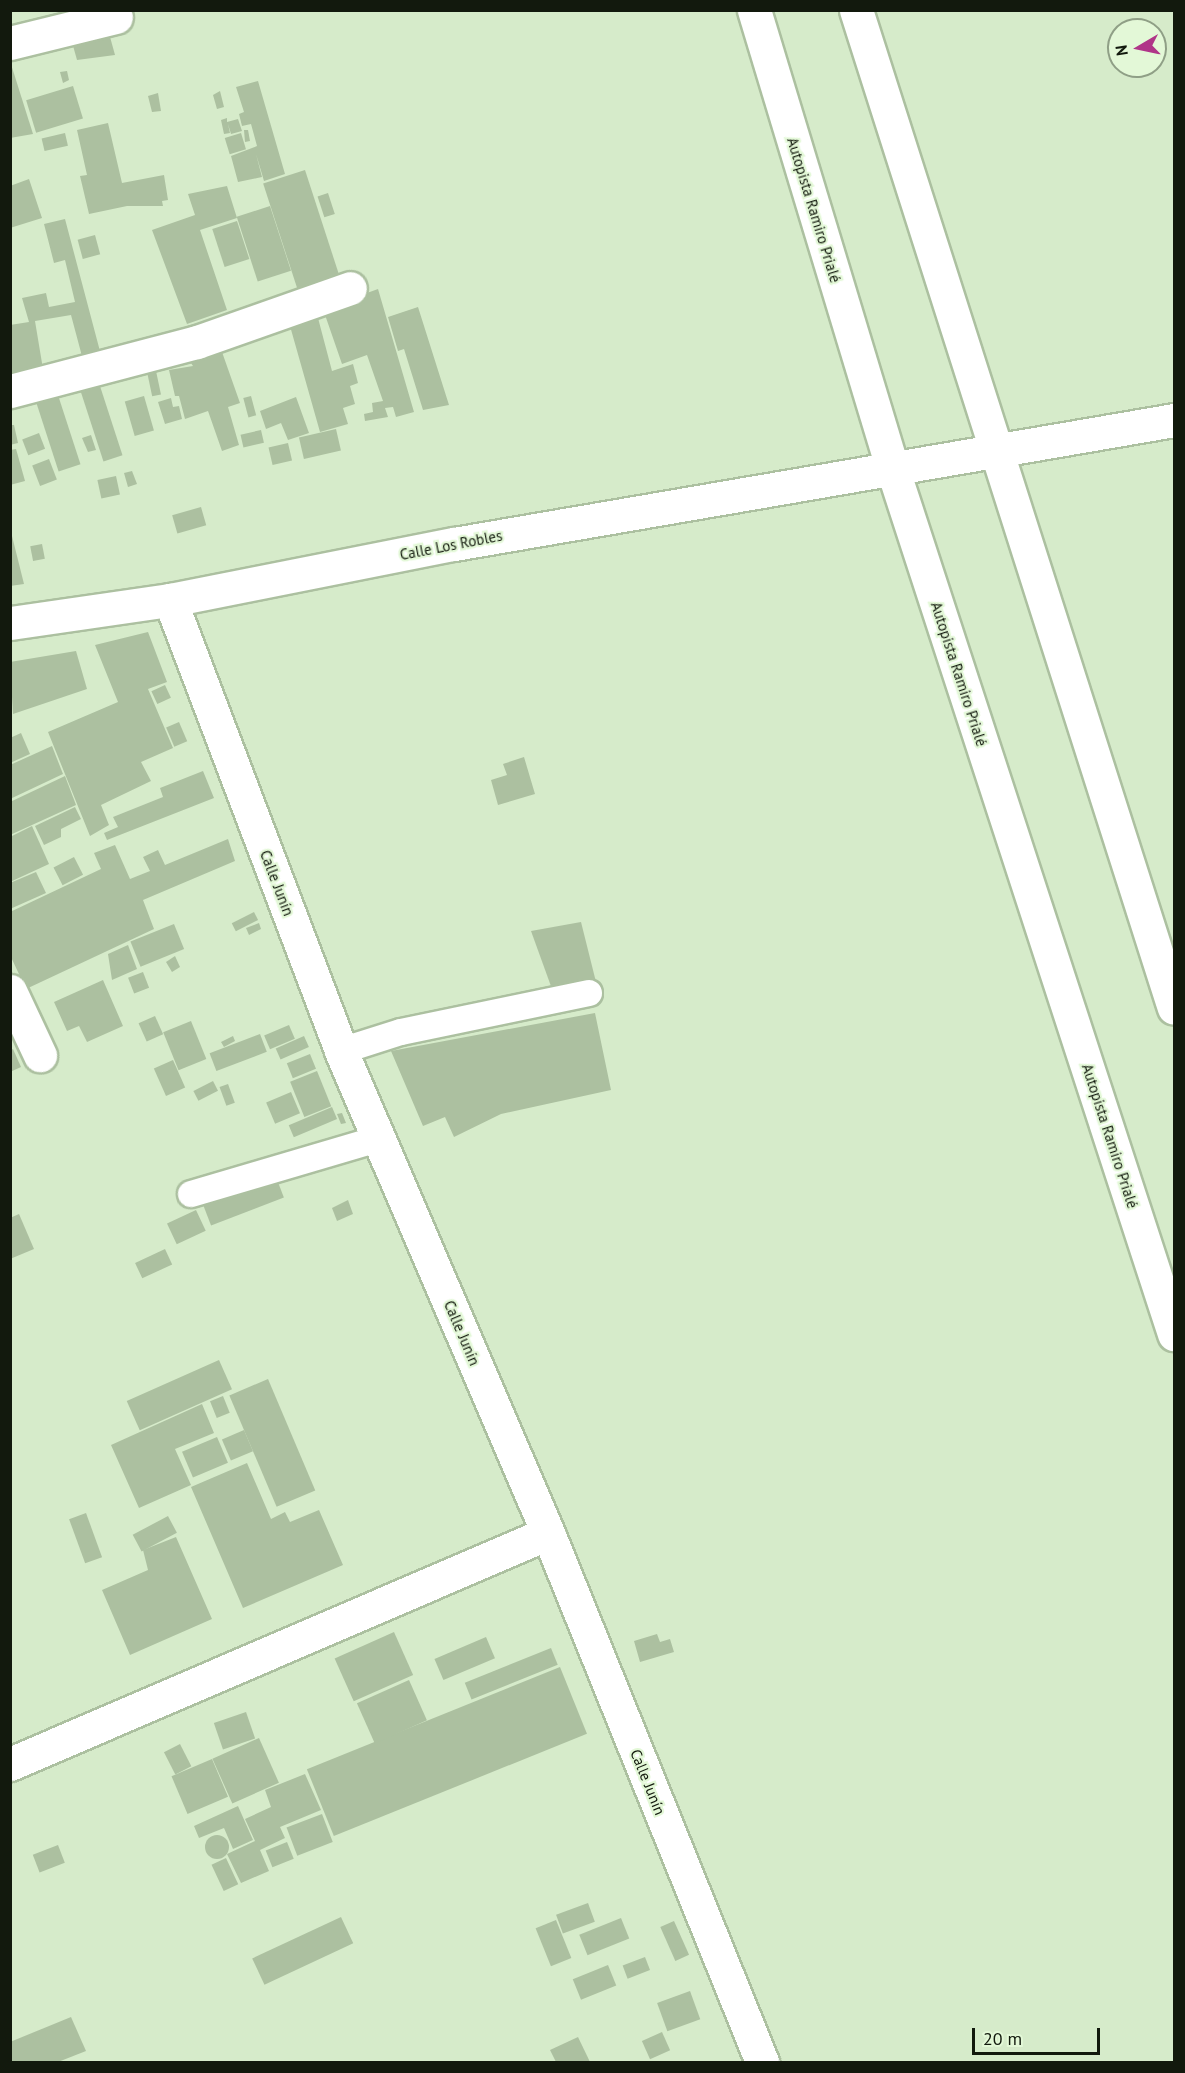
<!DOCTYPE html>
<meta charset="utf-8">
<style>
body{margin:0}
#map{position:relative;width:1185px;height:2073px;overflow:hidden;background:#d6ebca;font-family:"PT Sans",sans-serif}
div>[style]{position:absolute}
.building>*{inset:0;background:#acc0a0;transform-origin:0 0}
.round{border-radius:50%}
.roads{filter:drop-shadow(2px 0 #acc0a0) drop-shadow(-2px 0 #acc0a0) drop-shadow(0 2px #acc0a0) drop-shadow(0 -2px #acc0a0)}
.service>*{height:26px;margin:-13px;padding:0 13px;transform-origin:13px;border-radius:13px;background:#fff}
.minor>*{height:33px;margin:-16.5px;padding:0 16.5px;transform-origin:16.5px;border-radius:16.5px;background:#fff}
.trunk>*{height:33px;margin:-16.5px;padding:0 16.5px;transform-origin:16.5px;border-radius:16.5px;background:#fff}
span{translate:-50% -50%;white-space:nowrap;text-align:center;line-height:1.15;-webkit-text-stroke:4.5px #e3f8d7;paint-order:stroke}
.street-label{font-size:15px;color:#12190d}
.frame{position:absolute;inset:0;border:12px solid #12190d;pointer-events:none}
.north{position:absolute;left:1107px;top:18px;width:60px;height:60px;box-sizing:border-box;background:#e3f8d7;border:2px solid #8f9f86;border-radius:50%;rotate:261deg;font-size:16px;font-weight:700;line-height:24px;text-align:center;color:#12190d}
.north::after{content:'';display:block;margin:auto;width:21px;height:27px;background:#b03588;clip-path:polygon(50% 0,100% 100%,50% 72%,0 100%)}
.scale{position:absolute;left:972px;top:2028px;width:128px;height:27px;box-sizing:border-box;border:3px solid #12190d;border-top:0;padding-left:8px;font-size:18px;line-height:21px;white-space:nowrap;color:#12190d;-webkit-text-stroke:4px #e3f8d7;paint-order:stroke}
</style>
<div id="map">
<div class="building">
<div style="clip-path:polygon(107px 26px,115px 55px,77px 60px,70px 35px)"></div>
<div style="clip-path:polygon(10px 61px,33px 134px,10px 138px)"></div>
<div style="clip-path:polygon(67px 71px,69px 80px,63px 83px,60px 72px)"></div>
<div style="clip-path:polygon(258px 81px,285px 174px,264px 181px,256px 154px,262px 177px,238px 182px,231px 156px,257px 146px,251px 124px,242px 126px,239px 114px,244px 112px,236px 87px)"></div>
<div style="left:73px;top:86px;width:34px;height:49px;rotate:73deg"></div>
<div style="clip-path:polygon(220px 91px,224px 107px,217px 109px,213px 95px)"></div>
<div style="clip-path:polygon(158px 93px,161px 111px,152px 112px,148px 96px)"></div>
<div style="clip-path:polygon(227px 118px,227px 122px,238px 119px,242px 131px,231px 134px,228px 124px,230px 133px,224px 134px,221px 120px)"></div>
<div style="clip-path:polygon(108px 123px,122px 183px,164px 175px,168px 200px,162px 201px,163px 206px,127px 206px,89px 214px,80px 176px,87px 175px,77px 130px)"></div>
<div style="clip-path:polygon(244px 130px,248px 130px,250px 141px,245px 142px)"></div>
<div style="left:65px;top:133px;width:13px;height:24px;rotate:77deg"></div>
<div style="left:241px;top:133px;width:17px;height:17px;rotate:73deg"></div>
<div style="left:305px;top:170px;width:112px;height:44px;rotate:72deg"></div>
<div style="clip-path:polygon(29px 179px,42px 218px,10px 228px,10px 186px)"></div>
<div style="clip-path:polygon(227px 186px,237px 218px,200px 230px,227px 310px,187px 324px,152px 230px,195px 215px,188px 194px)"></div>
<div style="left:328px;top:193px;width:22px;height:11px;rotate:72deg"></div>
<div style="left:270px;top:206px;width:68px;height:35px;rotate:72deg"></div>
<div style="clip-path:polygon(65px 219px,101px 355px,83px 360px,71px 315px,35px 321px,43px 369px,10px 375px,10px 325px,29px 322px,22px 298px,46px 293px,49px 307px,75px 302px,65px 260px,54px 263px,44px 224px)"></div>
<div style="left:237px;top:221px;width:40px;height:26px;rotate:72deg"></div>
<div style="left:95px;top:235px;width:20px;height:18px;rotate:75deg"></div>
<div style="clip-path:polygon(378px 289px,414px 412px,396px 417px,393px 407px,385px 408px,388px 417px,365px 421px,364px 414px,373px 412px,372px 403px,383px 401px,367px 355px,342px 364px,323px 309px)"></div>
<div style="clip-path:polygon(418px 307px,449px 405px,423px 410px,404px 349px,398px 351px,388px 317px)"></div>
<div style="clip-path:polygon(318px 318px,332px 371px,353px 364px,358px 383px,350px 386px,355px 404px,343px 408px,348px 424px,320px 432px,290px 326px)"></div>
<div style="clip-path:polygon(222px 352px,240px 403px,228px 407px,239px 445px,222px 451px,208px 411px,185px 419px,179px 396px,175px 396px,169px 370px,193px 366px,191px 363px)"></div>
<div style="left:156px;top:371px;width:24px;height:9px;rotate:78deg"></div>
<div style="left:99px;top:383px;width:76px;height:20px;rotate:72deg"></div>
<div style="left:57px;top:392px;width:76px;height:23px;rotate:72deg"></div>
<div style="left:144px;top:396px;width:36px;height:20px;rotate:74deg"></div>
<div style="left:251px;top:396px;width:20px;height:8px;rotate:75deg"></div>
<div style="clip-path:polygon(296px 397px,309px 433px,288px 440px,281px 423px,266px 429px,260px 411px)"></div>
<div style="clip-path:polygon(171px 398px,173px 407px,179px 406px,182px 419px,165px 424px,158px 402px)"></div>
<div style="clip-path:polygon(10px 425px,14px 425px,18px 443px,10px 445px)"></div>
<div style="left:336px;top:429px;width:22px;height:38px;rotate:77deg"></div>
<div style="left:261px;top:430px;width:13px;height:21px;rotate:77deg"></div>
<div style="left:39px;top:433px;width:17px;height:18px;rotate:69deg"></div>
<div style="clip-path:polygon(91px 435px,96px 450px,88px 452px,82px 438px)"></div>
<div style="left:288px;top:443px;width:18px;height:20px;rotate:77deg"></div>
<div style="clip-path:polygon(16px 449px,25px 481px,10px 485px,10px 450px)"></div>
<div style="left:49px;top:459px;width:22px;height:18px;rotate:69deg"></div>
<div style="clip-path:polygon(132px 471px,137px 484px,128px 487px,124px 473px)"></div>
<div style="left:116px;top:476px;width:19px;height:19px;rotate:78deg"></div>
<div style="left:201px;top:507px;width:19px;height:30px;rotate:74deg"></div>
<div style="clip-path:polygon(10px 528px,24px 584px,10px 586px)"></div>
<div style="left:42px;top:544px;width:15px;height:12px;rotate:79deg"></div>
<div style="clip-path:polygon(148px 632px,167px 682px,148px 689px,173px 748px,141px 762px,151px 781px,101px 805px,109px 825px,90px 836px,48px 732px,118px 702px,95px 645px)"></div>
<div style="clip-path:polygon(76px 651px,87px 689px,13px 714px,10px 662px)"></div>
<div style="left:165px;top:685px;width:14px;height:15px;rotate:65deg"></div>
<div style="left:179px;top:722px;width:21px;height:14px;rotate:67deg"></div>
<div style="clip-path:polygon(21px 733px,30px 754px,10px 763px,10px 738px)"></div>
<div style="clip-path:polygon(52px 746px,63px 774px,10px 799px,10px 765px)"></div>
<div style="clip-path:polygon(524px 757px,535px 794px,498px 805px,491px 780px,507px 775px,503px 764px)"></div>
<div style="clip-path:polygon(203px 771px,214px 798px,107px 840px,104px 833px,118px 827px,113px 817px,163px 797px,160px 788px)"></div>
<div style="clip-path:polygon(65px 776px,76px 805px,10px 835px,10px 802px)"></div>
<div style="clip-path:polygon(75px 807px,81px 819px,61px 829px,61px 837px,44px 845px,35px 826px)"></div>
<div style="clip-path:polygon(32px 826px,49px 864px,10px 882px,10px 837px)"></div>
<div style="clip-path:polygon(228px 839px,235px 861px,143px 900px,154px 929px,26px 989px,10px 955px,10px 912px,101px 869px,94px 853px,115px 845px,130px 879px,150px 871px,143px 857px,158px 850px,165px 865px)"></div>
<div style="left:74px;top:857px;width:20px;height:23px;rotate:63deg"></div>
<div style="clip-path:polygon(36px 872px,46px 893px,10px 909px,10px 883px)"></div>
<div style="left:254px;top:912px;width:9px;height:25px;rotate:63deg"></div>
<div style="clip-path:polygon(581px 922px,596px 982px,552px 989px,531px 931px)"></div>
<div style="clip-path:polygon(259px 923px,261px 929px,249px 935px,246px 928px)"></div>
<div style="left:174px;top:924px;width:27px;height:47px;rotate:68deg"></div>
<div style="clip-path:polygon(128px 945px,137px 969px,112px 980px,108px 954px)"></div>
<div style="clip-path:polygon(175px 956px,180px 967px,172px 972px,166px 962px)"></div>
<div style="left:143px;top:972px;width:17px;height:16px;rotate:69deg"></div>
<div style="clip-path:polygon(103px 980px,123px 1026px,87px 1042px,79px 1026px,67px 1031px,54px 1002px)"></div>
<div style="clip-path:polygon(595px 1013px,611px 1090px,501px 1114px,454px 1137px,445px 1117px,423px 1126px,391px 1051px)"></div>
<div style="left:155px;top:1016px;width:20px;height:18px;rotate:66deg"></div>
<div style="left:191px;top:1021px;width:41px;height:30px;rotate:68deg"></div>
<div style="left:289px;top:1025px;width:15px;height:27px;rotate:67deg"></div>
<div style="left:260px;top:1034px;width:19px;height:54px;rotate:69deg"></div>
<div style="clip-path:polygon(233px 1036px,235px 1041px,224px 1047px,221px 1042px)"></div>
<div style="left:304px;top:1036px;width:12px;height:31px;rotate:66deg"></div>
<div style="clip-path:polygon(13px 1049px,21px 1067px,10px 1072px,10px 1051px)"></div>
<div style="left:310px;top:1054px;width:16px;height:25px;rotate:68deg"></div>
<div style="left:173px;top:1060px;width:30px;height:21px;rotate:66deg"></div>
<div style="left:317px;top:1071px;width:38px;height:29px;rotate:68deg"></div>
<div style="left:213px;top:1081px;width:11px;height:22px;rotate:63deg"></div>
<div style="left:228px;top:1084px;width:20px;height:9px;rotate:70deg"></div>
<div style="left:291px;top:1092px;width:23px;height:27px;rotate:67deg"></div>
<div style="left:332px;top:1107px;width:13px;height:47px;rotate:67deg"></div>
<div style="clip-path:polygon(342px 1113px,346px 1123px,341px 1124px,337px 1114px)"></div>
<div style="left:276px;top:1177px;width:22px;height:78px;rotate:69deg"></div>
<div style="clip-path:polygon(348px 1200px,353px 1214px,337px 1221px,332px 1208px)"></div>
<div style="left:196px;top:1210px;width:23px;height:32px;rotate:65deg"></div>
<div style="clip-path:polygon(19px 1214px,34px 1249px,10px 1259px,10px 1218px)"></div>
<div style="left:165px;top:1249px;width:17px;height:33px;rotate:65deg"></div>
<div style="left:219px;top:1360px;width:32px;height:101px;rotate:66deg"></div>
<div style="left:268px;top:1379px;width:121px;height:42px;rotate:67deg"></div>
<div style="left:223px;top:1396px;width:18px;height:14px;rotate:68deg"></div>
<div style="clip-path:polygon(202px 1404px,214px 1433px,175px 1449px,191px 1485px,139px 1508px,111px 1445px)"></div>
<div style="left:244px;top:1430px;width:23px;height:24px;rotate:67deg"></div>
<div style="left:217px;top:1437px;width:28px;height:38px;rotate:67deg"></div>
<div style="clip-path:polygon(247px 1463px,271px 1519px,285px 1512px,290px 1522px,319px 1510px,343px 1565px,243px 1608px,191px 1487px)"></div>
<div style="left:86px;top:1513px;width:47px;height:18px;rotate:70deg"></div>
<div style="left:168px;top:1516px;width:19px;height:40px;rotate:62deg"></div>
<div style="clip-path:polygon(176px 1537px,212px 1619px,130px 1655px,102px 1590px,148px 1570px,143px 1550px)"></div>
<div style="left:394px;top:1632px;width:47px;height:65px;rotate:66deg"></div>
<div style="clip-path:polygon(657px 1634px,660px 1642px,670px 1639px,674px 1652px,640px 1662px,634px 1641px)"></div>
<div style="left:486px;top:1637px;width:23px;height:56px;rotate:67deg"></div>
<div style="left:551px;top:1648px;width:18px;height:93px;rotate:68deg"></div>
<div style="left:560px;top:1667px;width:72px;height:273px;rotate:68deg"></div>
<div style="left:409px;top:1680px;width:44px;height:57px;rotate:66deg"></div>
<div style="left:246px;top:1712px;width:28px;height:34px;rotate:71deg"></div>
<div style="left:259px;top:1738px;width:49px;height:51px;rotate:66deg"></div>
<div style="left:180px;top:1744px;width:25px;height:18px;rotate:63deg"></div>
<div style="left:212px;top:1759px;width:41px;height:44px;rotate:67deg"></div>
<div style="clip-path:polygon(305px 1774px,321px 1810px,280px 1827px,285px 1838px,260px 1850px,269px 1871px,241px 1883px,227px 1854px,255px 1841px,245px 1819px,271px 1807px,265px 1790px)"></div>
<div style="clip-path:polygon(238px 1806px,253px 1840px,233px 1849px,224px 1828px,199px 1838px,194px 1826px)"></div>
<div style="left:322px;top:1814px;width:30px;height:38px;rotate:69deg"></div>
<div class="round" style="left:205px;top:1835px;width:24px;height:24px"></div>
<div style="left:287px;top:1842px;width:18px;height:23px;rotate:68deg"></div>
<div style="left:58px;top:1845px;width:19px;height:27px;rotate:69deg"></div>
<div style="left:226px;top:1858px;width:29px;height:16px;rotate:65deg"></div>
<div style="left:588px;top:1903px;width:20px;height:34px;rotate:70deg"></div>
<div style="left:341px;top:1917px;width:29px;height:98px;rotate:65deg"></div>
<div style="left:621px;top:1918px;width:22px;height:45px;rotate:68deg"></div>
<div style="left:556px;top:1920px;width:41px;height:22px;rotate:68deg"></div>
<div style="left:674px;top:1921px;width:37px;height:15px;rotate:66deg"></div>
<div style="left:645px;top:1957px;width:14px;height:24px;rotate:69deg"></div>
<div style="left:608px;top:1965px;width:22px;height:38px;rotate:68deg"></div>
<div style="left:690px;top:1991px;width:30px;height:35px;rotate:70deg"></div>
<div style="clip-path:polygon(71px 2017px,86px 2051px,58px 2062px,10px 2062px,10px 2042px)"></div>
<div style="left:662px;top:2032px;width:20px;height:22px;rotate:66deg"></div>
<div style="clip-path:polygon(578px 2037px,590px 2062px,556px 2062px,550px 2050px)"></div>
</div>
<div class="roads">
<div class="service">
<div style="left:341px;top:1051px;width:63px;rotate:-17.6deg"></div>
<div style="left:401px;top:1032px;width:192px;rotate:-11.7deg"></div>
<div style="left:191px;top:1194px;width:195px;rotate:-16.4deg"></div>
</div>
<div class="minor">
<div style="left:10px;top:43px;width:109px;rotate:-13.8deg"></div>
<div style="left:10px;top:391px;width:193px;rotate:-14.7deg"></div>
<div style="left:197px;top:342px;width:162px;rotate:-19.4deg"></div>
<div style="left:170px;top:600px;width:482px;rotate:69.2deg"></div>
<div style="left:341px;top:1051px;width:525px;rotate:66.76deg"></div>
<div style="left:548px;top:1533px;width:571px;rotate:67.97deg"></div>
<div style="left:10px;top:623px;width:162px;rotate:-8.2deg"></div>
<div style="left:170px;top:600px;width:289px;rotate:-11.2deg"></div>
<div style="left:454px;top:544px;width:731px;rotate:-9.77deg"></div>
<div style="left:10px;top:991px;width:71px;rotate:64.9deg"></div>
<div style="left:10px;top:1764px;width:585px;rotate:-23.24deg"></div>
</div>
<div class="trunk">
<div style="left:754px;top:10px;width:477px;rotate:73.2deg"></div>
<div style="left:892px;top:467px;width:912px;rotate:71.98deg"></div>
<div style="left:856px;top:10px;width:1047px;rotate:72.33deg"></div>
</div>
</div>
<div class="street-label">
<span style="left:814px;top:210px;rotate:73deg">Autopista Ramiro Prialé</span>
<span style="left:451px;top:545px;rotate:-11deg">Calle Los Robles</span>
<span style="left:959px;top:674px;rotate:72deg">Autopista Ramiro Prialé</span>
<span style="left:277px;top:883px;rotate:69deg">Calle Junín</span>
<span style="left:1110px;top:1136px;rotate:72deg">Autopista Ramiro Prialé</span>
<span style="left:462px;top:1333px;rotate:67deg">Calle Junín</span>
<span style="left:648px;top:1782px;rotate:68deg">Calle Junín</span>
</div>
<div class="frame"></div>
<div class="north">N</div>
<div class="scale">20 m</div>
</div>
